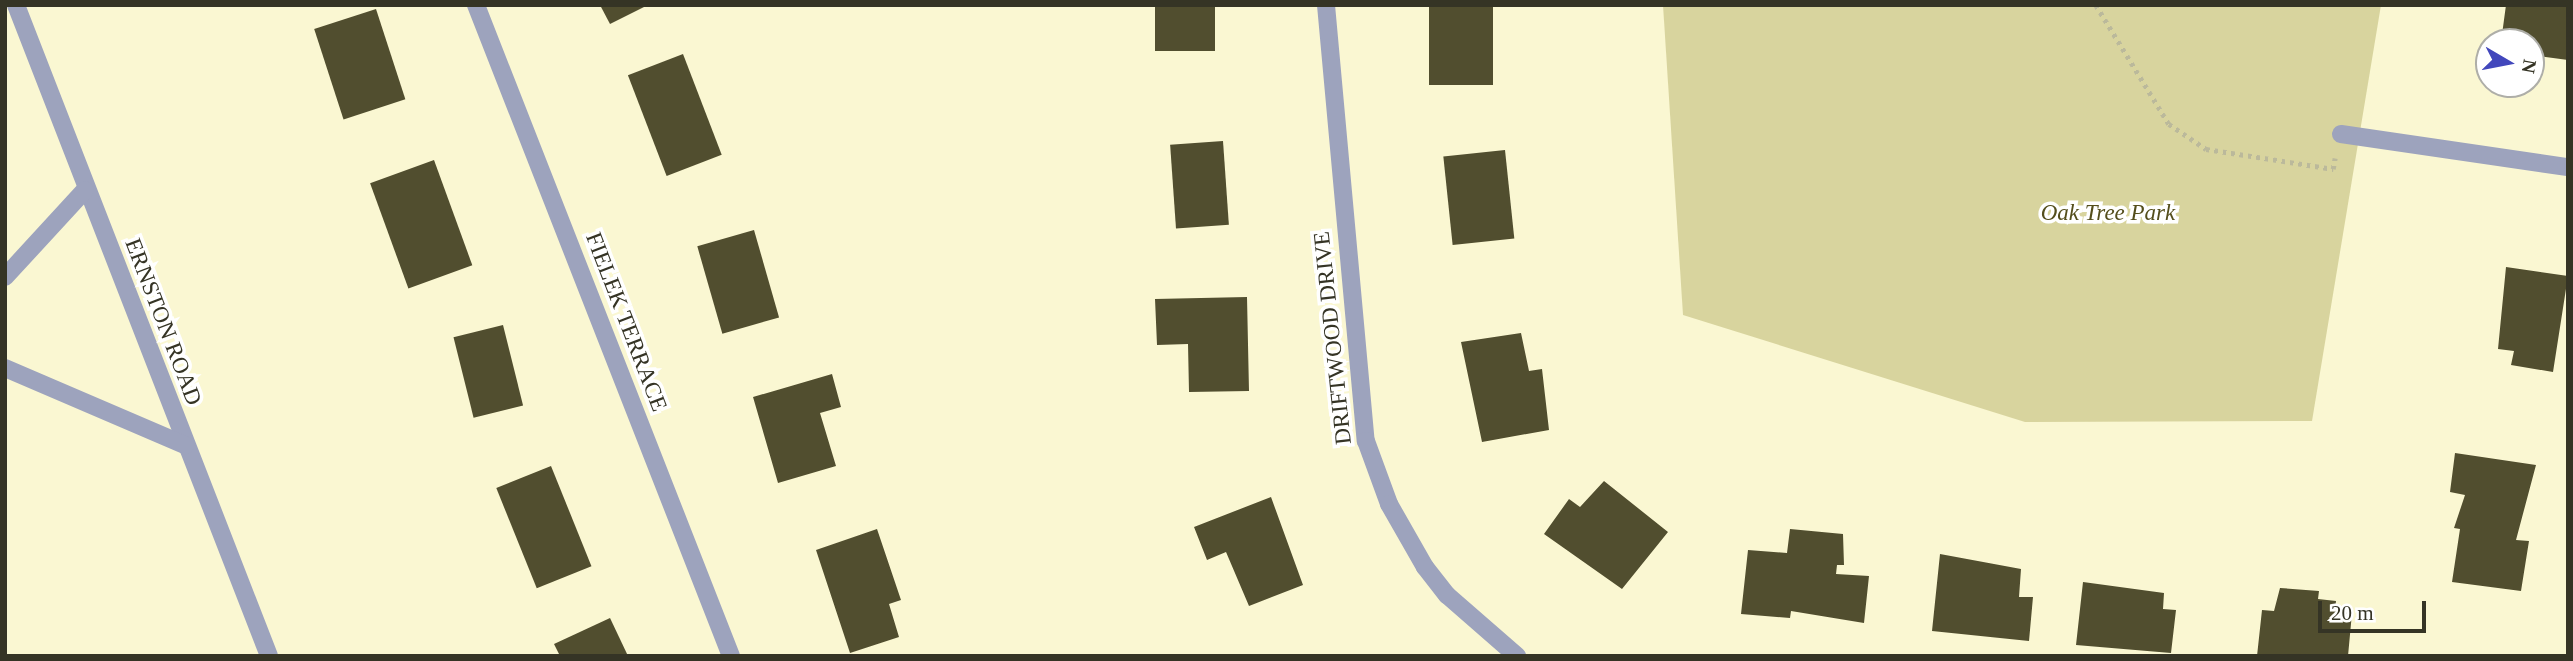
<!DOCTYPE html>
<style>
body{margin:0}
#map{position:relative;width:2573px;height:661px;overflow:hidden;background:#faf7d2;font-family:"Times New Roman",serif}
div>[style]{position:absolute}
.green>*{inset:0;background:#d8d49e}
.building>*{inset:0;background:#514e2f;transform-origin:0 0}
.path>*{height:4.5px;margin-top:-2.25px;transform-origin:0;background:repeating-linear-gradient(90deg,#bbb99b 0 3.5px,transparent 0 8.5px)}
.minor>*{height:18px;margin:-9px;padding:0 9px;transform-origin:9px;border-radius:9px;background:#9da3bd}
span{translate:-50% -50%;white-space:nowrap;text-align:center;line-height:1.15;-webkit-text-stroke:7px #fff;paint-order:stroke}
.park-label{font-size:23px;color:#544e1c;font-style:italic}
.street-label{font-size:23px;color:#353425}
.frame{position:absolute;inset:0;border:7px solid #353425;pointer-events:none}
.north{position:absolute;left:2475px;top:28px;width:70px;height:70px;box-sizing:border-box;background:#fff;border:2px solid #aeaea8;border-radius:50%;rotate:100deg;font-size:19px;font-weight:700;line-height:28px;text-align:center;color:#353425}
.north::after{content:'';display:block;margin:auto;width:24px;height:32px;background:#4247bc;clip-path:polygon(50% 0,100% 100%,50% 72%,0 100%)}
.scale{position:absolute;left:2318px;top:601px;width:108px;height:32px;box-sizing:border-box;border:4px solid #353425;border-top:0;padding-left:9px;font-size:21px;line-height:24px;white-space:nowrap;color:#353425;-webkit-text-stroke:5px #fff;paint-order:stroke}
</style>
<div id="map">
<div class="green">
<div style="clip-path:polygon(1663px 5px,2381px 5px,2312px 421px,2025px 422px,1683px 315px)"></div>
</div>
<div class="building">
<div style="clip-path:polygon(600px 5px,648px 5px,610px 24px)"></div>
<div style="left:1155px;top:5px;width:60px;height:46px"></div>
<div style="left:1429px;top:5px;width:64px;height:80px"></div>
<div style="clip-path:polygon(2506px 5px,2568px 5px,2568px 60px,2531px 55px,2531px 42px,2501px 42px)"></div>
<div style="left:376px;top:9px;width:95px;height:65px;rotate:72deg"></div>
<div style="left:683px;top:54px;width:108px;height:59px;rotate:69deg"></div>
<div style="left:1223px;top:141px;width:84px;height:53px;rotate:86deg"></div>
<div style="left:1505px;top:150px;width:89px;height:62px;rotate:84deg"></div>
<div style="left:434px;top:160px;width:112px;height:68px;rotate:70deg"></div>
<div style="left:754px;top:230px;width:91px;height:59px;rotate:74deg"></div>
<div style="clip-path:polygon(2506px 267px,2568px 276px,2553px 372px,2511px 365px,2514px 351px,2498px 349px)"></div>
<div style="clip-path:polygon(1247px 297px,1249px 391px,1189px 392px,1188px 344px,1157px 345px,1155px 299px)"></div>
<div style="left:503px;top:325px;width:83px;height:51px;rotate:76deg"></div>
<div style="clip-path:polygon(1521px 333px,1529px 371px,1542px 369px,1549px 430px,1482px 442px,1461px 342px)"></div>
<div style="clip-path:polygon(832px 374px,841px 407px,820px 413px,836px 466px,778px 483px,753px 397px)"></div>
<div style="clip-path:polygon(2455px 453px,2536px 465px,2516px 540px,2529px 541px,2521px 591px,2452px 582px,2460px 529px,2454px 528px,2465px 495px,2450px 492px)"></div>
<div style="left:551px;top:466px;width:108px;height:59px;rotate:68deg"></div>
<div style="clip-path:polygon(1604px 481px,1668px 532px,1622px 589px,1544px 534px,1569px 499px,1580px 507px)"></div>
<div style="clip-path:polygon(1271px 497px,1303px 585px,1249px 606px,1226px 552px,1207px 560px,1194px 527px)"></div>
<div style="clip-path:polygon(877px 529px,901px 600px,889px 604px,899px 637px,850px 653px,816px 550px)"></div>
<div style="clip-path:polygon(1790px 529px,1843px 534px,1844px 565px,1837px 565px,1836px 574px,1869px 576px,1864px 623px,1791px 611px,1790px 618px,1741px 614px,1748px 550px,1787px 553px)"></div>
<div style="clip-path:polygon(1940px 554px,2021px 569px,2019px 597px,2033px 597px,2029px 641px,1932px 631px)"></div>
<div style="clip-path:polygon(2083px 582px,2164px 593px,2163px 609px,2176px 610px,2171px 653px,2076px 645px)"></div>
<div style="clip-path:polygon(2280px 588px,2319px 591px,2318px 599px,2336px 601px,2335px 611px,2352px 613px,2348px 656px,2257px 656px,2262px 610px,2274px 611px)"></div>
<div style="clip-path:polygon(610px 618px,628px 656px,560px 656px,554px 644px)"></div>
</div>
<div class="path">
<div style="left:2096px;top:5px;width:140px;rotate:58.5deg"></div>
<div style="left:2169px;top:124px;width:45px;rotate:34deg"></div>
<div style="left:2206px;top:149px;width:129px;rotate:8.9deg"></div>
<div style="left:2333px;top:169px;width:11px;rotate:-80deg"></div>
</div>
<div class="minor">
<div style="left:16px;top:5px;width:698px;rotate:68.76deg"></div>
<div style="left:476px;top:5px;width:699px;rotate:68.61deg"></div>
<div style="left:1326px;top:5px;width:438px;rotate:84.8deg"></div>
<div style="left:1366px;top:441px;width:67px;rotate:69.9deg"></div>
<div style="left:1389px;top:504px;width:73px;rotate:60.3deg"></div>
<div style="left:1425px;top:567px;width:36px;rotate:52deg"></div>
<div style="left:1447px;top:595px;width:93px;rotate:41.1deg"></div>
<div style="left:2341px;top:134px;width:229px;rotate:8.3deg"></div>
<div style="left:5px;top:277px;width:118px;rotate:-47.4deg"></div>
<div style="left:5px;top:368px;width:196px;rotate:23.2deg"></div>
</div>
<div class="park-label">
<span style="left:2108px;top:213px">Oak Tree Park</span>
</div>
<div class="street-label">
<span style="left:163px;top:322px;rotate:69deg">ERNSTON ROAD</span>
<span style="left:626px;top:322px;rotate:69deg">FIELEK TERRACE</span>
<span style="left:1333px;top:338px;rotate:-96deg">DRIFTWOOD DRIVE</span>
</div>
<div class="frame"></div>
<div class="north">N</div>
<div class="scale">20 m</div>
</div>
